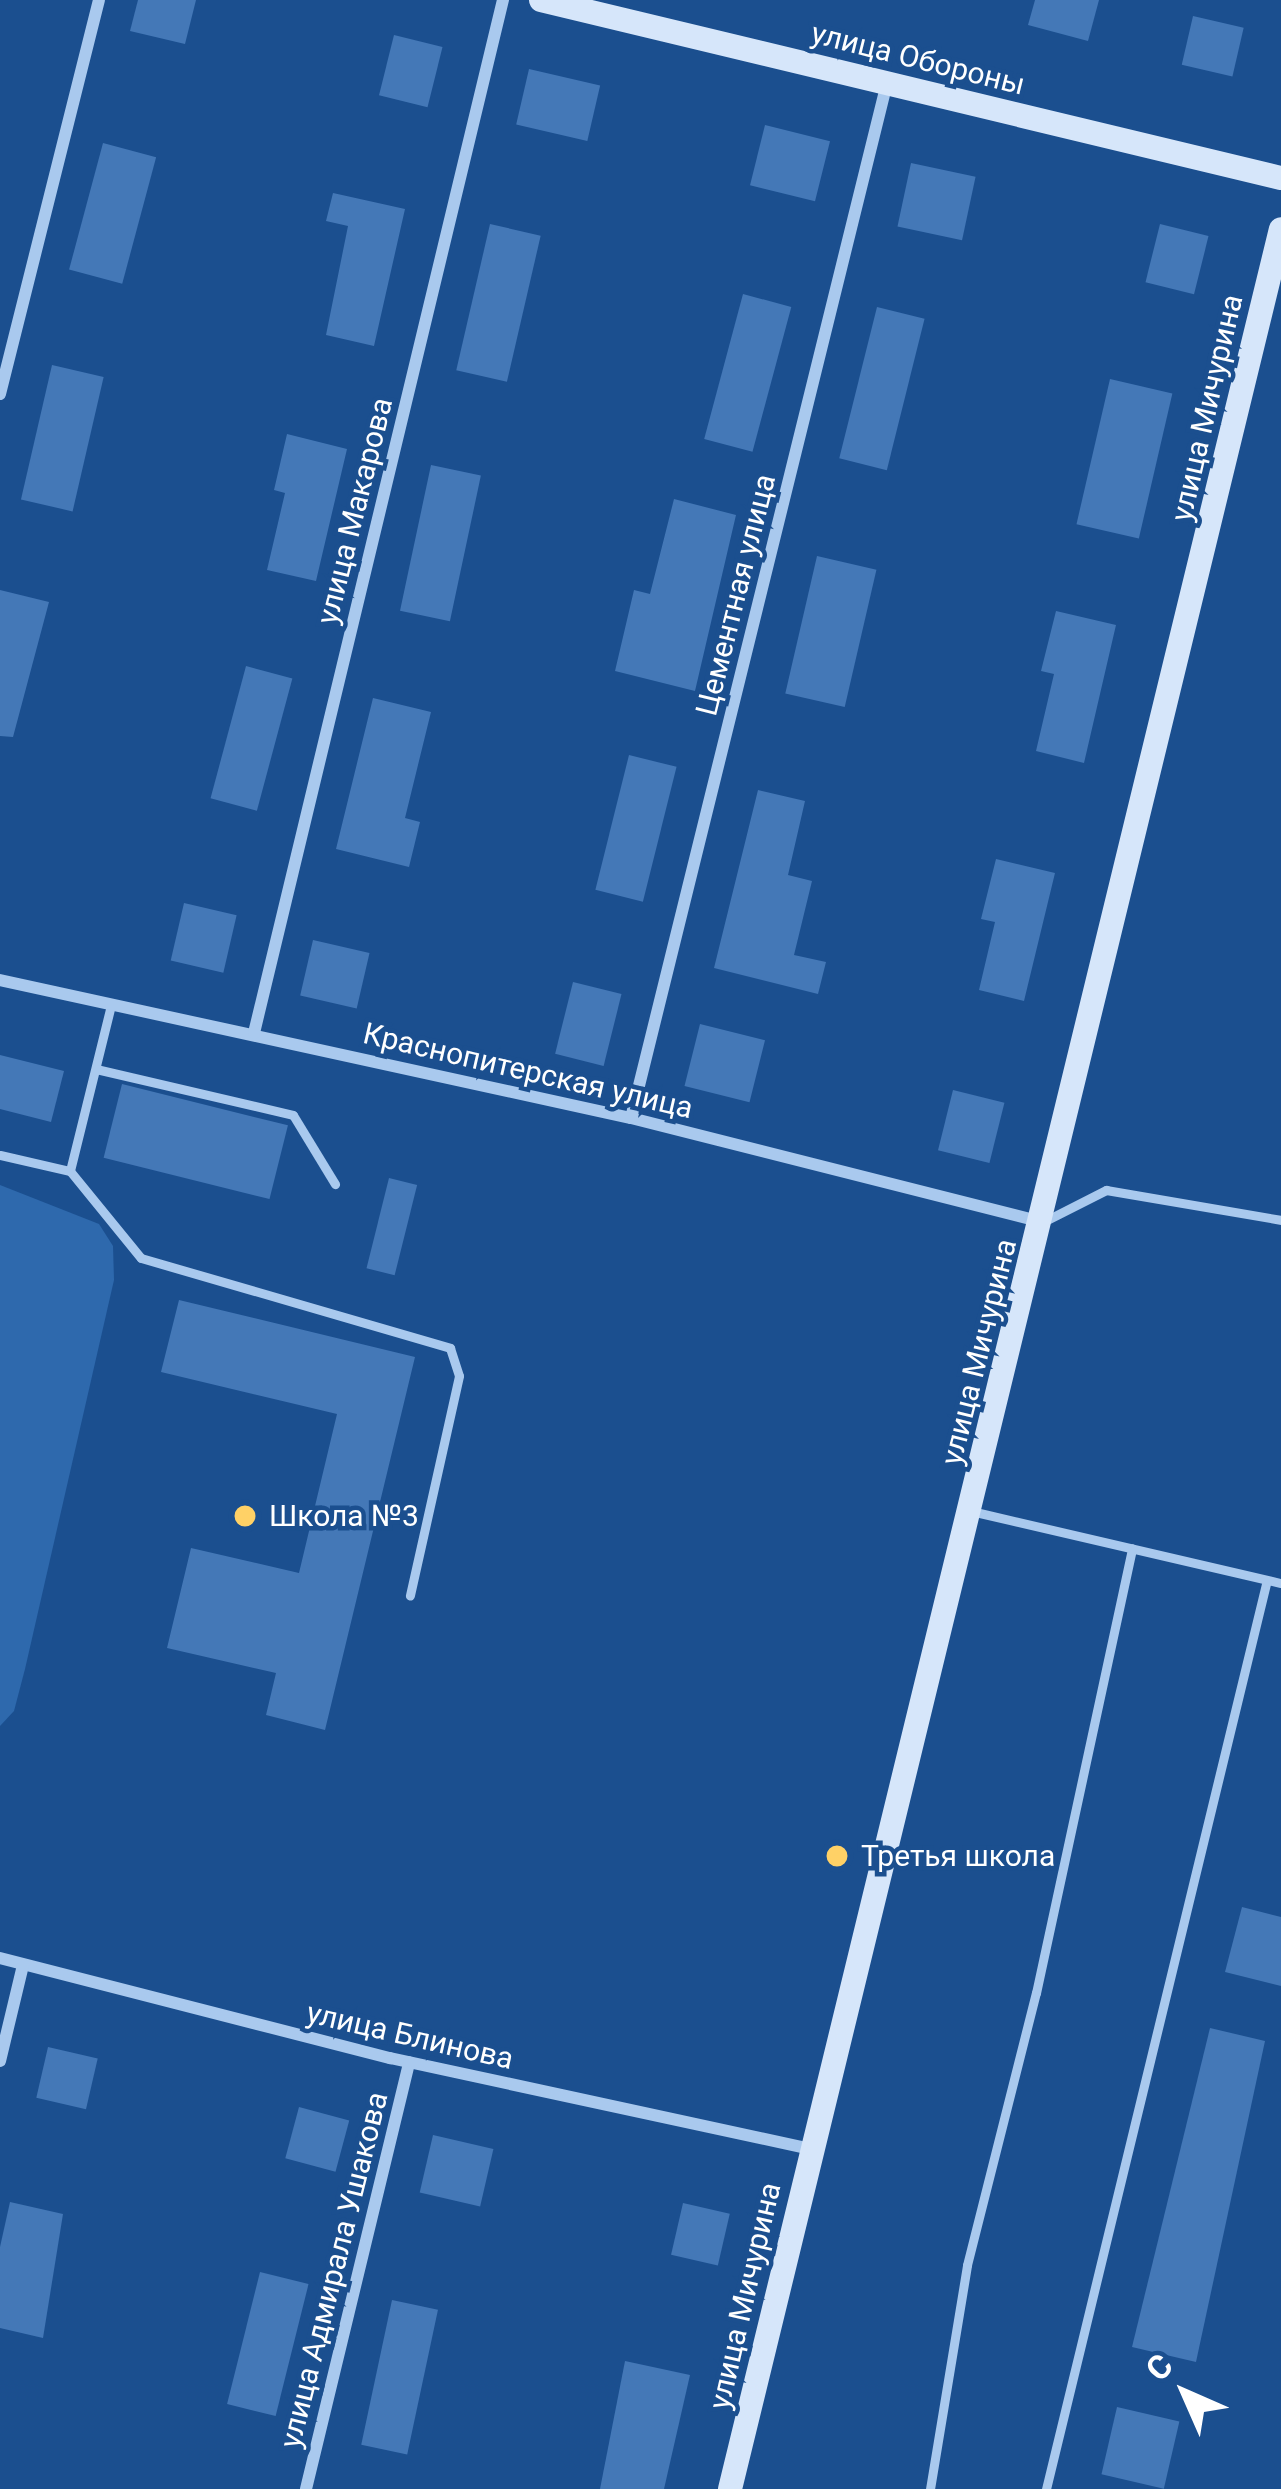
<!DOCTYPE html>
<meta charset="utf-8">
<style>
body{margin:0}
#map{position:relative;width:1281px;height:2489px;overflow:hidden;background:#1b4f8f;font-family:Roboto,sans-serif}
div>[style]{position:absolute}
.green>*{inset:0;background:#2e69ad}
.building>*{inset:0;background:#4478b7;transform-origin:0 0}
.lane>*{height:9px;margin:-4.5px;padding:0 4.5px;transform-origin:4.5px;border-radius:4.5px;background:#a9c9ee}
.street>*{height:12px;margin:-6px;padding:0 6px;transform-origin:6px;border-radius:6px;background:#a9c9ee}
.secondary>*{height:24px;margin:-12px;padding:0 12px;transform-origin:12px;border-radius:12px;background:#d6e6fa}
.dots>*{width:33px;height:33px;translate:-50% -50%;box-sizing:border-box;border:6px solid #1b4f8f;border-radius:50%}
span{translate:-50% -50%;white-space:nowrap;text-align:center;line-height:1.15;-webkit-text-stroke:9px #1b4f8f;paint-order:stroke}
.street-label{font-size:30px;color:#fff}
.poi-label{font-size:30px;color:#fff}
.left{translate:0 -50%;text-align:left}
.north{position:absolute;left:1125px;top:2333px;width:120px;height:120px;-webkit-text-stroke:9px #1b4f8f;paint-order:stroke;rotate:315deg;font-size:33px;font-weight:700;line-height:48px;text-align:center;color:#fff}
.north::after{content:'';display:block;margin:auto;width:42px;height:54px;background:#fff;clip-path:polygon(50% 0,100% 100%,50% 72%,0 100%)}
</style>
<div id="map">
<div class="green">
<div style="clip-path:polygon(0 1185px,99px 1224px,113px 1246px,114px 1280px,25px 1669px,14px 1711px,0 1726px)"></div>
</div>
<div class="building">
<div style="clip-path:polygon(138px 0,196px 0,185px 44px,130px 31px)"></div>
<div style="clip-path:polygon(1035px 0,1099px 0,1088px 41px,1028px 25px)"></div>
<div style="left:1193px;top:16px;width:52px;height:50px;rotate:13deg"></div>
<div style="left:394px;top:35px;width:50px;height:62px;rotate:14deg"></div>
<div style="left:529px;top:69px;width:73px;height:57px;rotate:13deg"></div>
<div style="left:765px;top:125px;width:67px;height:62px;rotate:14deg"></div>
<div style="left:103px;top:143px;width:55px;height:131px;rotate:15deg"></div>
<div style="left:911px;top:163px;width:66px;height:65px;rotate:12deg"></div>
<div style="clip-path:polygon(333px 193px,405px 209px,374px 346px,326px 335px,348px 226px,326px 221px)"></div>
<div style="left:490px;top:224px;width:52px;height:150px;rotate:13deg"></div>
<div style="left:1160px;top:224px;width:50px;height:60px;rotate:14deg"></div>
<div style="left:743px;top:294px;width:50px;height:150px;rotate:15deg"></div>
<div style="left:877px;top:307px;width:49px;height:156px;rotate:14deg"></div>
<div style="left:52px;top:365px;width:53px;height:138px;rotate:13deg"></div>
<div style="left:1110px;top:379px;width:64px;height:149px;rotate:13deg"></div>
<div style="clip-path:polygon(287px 434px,347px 449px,316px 581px,267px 570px,285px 493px,274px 490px)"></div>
<div style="left:431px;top:465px;width:51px;height:149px;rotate:12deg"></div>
<div style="clip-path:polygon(674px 499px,736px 515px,695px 691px,615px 671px,634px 590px,650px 594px)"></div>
<div style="left:817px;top:556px;width:61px;height:141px;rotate:13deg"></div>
<div style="clip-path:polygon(0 590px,49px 602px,13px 737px,0 736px)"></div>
<div style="clip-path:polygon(1056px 611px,1116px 625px,1084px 763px,1036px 751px,1054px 674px,1041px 671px)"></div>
<div style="left:246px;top:666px;width:48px;height:137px;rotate:15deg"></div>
<div style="clip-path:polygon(373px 698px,431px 712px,405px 818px,420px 822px,409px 867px,336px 849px)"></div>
<div style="left:629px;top:755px;width:49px;height:139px;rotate:14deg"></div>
<div style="clip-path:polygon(758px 790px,805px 801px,788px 875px,812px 881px,794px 955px,826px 962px,818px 994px,714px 968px)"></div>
<div style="clip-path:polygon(996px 859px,1055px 873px,1024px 1001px,979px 990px,995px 922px,981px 919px)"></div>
<div style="left:184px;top:903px;width:54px;height:59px;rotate:13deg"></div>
<div style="left:313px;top:940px;width:58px;height:57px;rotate:13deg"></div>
<div style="left:573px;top:982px;width:50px;height:74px;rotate:14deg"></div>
<div style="left:700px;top:1024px;width:67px;height:64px;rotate:14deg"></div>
<div style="clip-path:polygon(0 1055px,64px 1071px,51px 1122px,0 1109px)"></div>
<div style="left:122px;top:1084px;width:171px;height:76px;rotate:14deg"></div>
<div style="left:953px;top:1090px;width:53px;height:62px;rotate:14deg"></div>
<div style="left:389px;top:1178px;width:29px;height:93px;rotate:14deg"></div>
<div style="clip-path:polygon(179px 1300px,415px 1357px,325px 1730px,266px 1715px,276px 1673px,167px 1648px,191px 1548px,299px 1573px,337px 1414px,161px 1372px)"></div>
<div style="clip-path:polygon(1242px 1907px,1281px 1917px,1281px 1986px,1225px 1972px)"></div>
<div style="clip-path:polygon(1210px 2028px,1265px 2041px,1196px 2362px,1132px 2347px)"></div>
<div style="left:48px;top:2047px;width:51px;height:52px;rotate:13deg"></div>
<div style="left:299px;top:2107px;width:52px;height:53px;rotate:15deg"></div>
<div style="left:433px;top:2135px;width:62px;height:59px;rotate:13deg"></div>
<div style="clip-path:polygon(10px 2202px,63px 2214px,43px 2338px,0 2328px,0 2247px)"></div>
<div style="left:683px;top:2203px;width:48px;height:53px;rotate:13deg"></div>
<div style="left:260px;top:2272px;width:50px;height:136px;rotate:14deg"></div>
<div style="left:392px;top:2300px;width:47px;height:148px;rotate:12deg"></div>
<div style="clip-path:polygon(625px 2361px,690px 2375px,664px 2489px,600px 2489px)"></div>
<div style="left:1117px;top:2407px;width:64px;height:69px;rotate:13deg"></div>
</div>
<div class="lane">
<div style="left:111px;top:1005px;width:171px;rotate:103.9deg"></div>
<div style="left:70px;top:1171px;width:112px;rotate:50.8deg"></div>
<div style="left:141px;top:1258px;width:322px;rotate:16.2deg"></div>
<div style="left:450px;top:1348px;width:29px;rotate:72deg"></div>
<div style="left:459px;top:1376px;width:225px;rotate:102.6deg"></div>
<div style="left:96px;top:1069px;width:202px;rotate:13.1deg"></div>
<div style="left:293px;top:1115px;width:81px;rotate:58.7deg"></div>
<div style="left:0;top:1155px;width:72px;rotate:12.9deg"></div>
<div style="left:1043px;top:1222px;width:71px;rotate:-26.9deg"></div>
<div style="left:1106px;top:1190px;width:178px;rotate:9.7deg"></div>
<div style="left:971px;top:1511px;width:318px;rotate:13.1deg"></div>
<div style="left:930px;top:2489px;width:227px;rotate:-80.6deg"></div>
<div style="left:967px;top:2265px;width:281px;rotate:-75.8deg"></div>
<div style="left:1036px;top:1993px;width:455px;rotate:-77.8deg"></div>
<div style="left:1046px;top:2489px;width:935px;rotate:-76.34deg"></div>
</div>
<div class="street">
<div style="left:0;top:394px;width:406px;rotate:-75.9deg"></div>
<div style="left:0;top:980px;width:646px;rotate:12.34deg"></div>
<div style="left:631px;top:1118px;width:423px;rotate:14.2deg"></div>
<div style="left:254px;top:1033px;width:1063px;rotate:-76.45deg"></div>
<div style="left:631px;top:1118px;width:1066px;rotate:-76.11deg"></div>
<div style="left:0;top:1958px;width:403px;rotate:14.4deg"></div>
<div style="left:390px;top:2058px;width:431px;rotate:12.2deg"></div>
<div style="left:0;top:2061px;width:99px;rotate:-76.5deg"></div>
<div style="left:306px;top:2489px;width:439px;rotate:-76.4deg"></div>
</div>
<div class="secondary">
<div style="left:541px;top:0;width:761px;rotate:13.53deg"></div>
<div style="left:730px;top:2489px;width:2326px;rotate:-76.3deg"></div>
</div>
<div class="dots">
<div style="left:245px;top:1516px;background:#ffd166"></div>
<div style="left:837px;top:1856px;background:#ffd166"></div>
</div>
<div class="street-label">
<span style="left:918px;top:59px;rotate:14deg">улица Обороны</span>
<span style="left:1207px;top:408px;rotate:-77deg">улица Мичурина</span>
<span style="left:355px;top:511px;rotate:-76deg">улица Макарова</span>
<span style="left:736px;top:595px;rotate:-76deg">Цементная улица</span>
<span style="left:528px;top:1071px;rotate:13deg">Краснопитерская улица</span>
<span style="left:979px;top:1352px;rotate:-76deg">улица Мичурина</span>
<span style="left:410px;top:2036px;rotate:13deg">улица Блинова</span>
<span style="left:334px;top:2270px;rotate:-76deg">улица Адмирала Ушакова</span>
<span style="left:745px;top:2296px;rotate:-77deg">улица Мичурина</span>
</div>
<div class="poi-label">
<span class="left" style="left:269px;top:1516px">Школа №3</span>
<span class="left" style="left:861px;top:1856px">Третья школа</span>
</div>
<div class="north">С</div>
</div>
